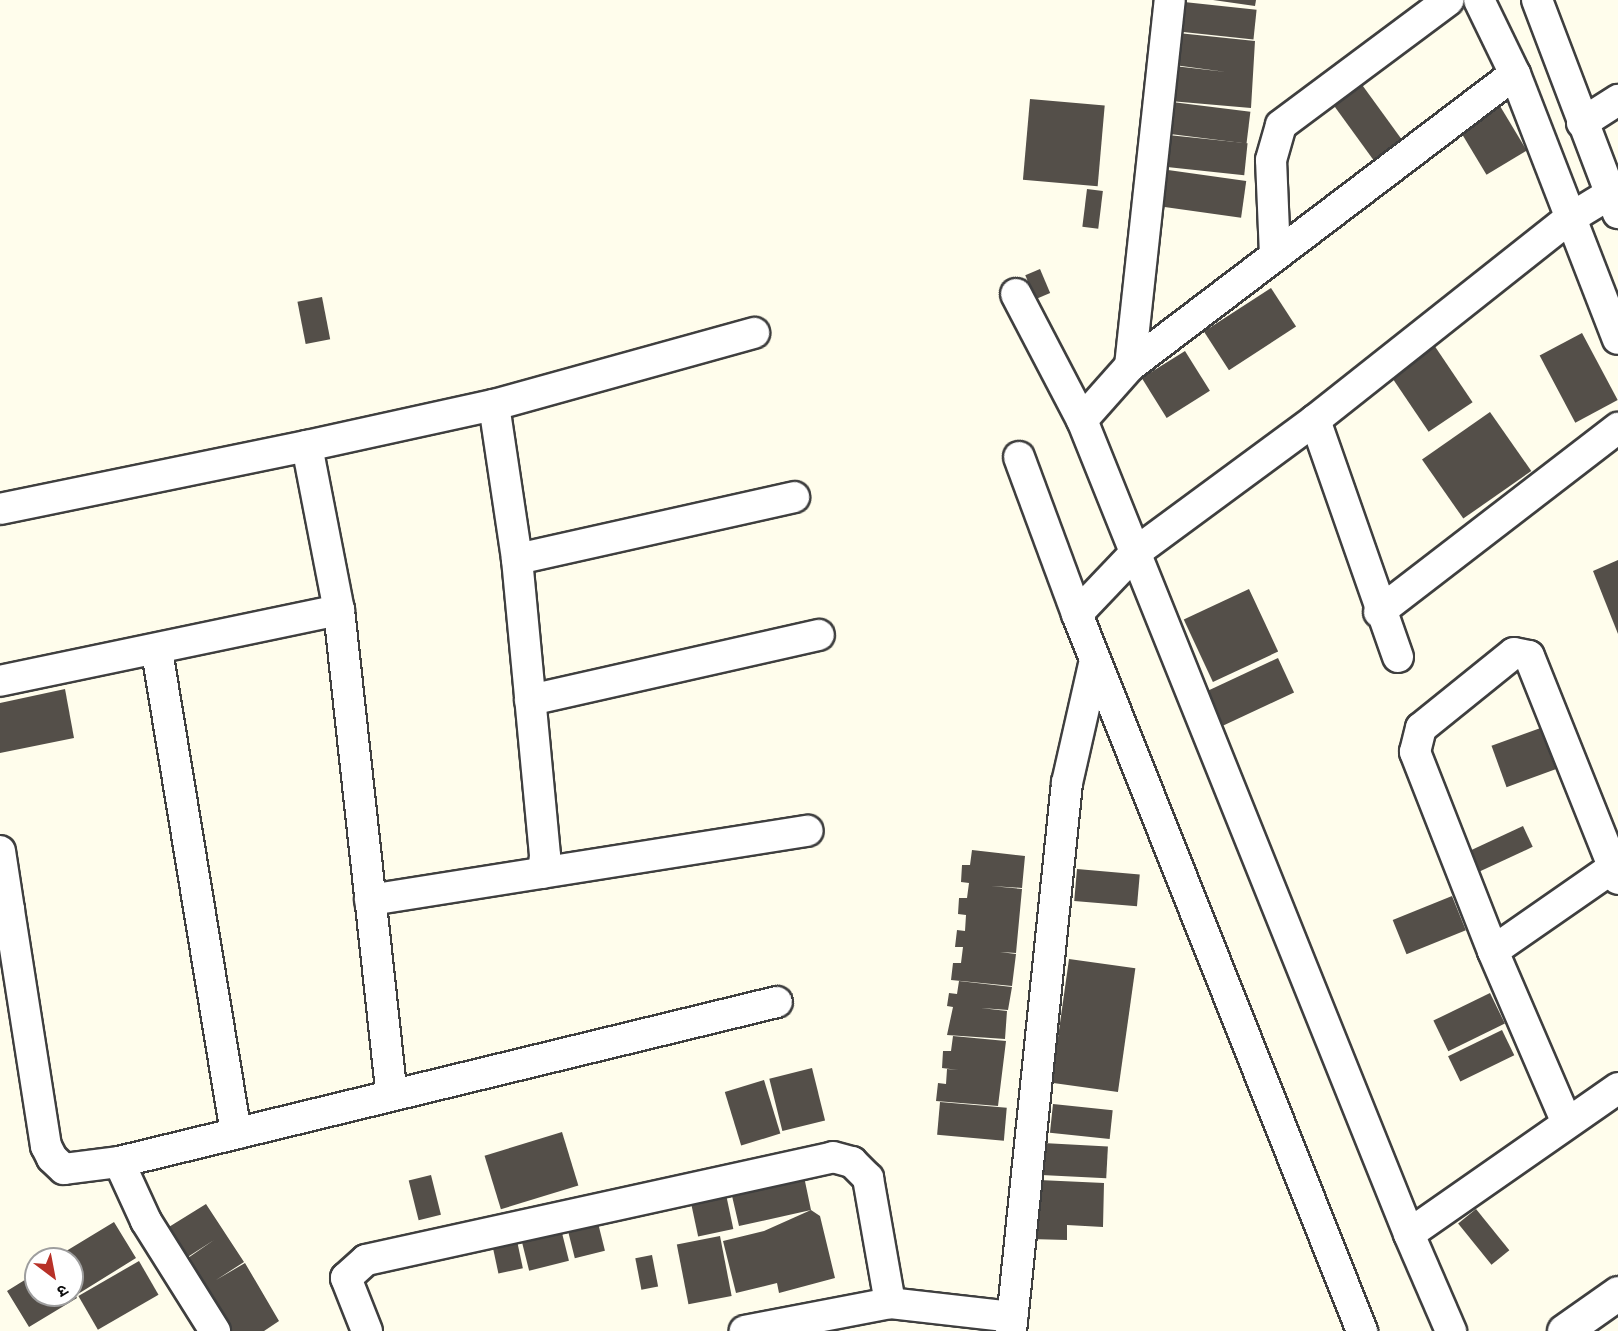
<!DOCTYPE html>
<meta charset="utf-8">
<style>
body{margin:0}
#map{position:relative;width:1618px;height:1331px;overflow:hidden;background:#fffdec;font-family:"Times New Roman","Noto Sans Devanagari",serif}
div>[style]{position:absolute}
.building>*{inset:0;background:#544f49;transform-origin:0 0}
.roads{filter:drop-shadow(2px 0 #3f3f3f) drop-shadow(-2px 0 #3f3f3f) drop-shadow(0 2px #3f3f3f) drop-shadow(0 -2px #3f3f3f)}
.minor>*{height:30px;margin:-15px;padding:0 15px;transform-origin:15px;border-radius:15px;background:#fff}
.tertiary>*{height:33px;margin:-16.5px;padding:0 16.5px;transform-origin:16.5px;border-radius:16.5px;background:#fff}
span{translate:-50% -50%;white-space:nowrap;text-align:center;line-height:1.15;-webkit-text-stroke:6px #fff;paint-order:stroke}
.north{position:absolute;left:24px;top:1247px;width:60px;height:60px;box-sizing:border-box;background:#fff;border:2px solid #9e9e9e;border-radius:50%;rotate:148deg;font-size:16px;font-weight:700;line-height:24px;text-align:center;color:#0c0c0c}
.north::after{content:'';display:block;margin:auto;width:21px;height:27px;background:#b83128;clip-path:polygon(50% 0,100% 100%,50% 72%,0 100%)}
</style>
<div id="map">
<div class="building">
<div style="clip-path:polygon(1213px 0,1256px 0,1255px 6px)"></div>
<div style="left:1184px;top:2px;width:73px;height:30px;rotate:6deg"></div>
<div style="clip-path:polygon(1178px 33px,1255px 41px,1251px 108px,1170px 101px,1174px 66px,1226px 72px,1174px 65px)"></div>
<div style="left:1360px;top:82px;width:72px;height:35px;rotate:54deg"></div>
<div style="left:1030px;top:99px;width:75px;height:81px;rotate:5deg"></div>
<div style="left:1172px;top:102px;width:79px;height:32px;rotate:7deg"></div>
<div style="left:1500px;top:106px;width:52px;height:47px;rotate:59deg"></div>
<div style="left:1168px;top:135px;width:80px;height:32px;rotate:6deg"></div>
<div style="left:1168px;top:170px;width:79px;height:37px;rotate:8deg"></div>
<div style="left:1087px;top:189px;width:16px;height:38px;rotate:7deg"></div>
<div style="left:1040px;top:269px;width:26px;height:16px;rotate:67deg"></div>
<div style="left:1271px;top:288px;width:46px;height:80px;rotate:57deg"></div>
<div style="left:322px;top:297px;width:43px;height:25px;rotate:79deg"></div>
<div style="left:1582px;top:333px;width:76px;height:48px;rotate:62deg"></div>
<div style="left:1434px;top:345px;width:69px;height:53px;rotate:56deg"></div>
<div style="left:1185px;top:351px;width:47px;height:51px;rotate:58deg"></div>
<div style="left:1490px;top:412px;width:72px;height:83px;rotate:55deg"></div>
<div style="clip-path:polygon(1618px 560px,1618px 634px,1593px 571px)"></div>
<div style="left:1249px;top:589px;width:69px;height:72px;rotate:65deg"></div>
<div style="left:1278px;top:658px;width:38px;height:78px;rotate:65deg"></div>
<div style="clip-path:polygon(65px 689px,74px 738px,0 753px,0 703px)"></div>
<div style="left:1546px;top:726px;width:44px;height:58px;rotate:70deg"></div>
<div style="left:1523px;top:826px;width:23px;height:61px;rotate:65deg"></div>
<div style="clip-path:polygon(972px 850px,1025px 856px,1022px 888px,991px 886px,1022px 889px,1016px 953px,1000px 952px,1016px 954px,1012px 986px,951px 980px,953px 963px,961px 963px,963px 947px,955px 947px,957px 930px,965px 931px,966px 915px,958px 914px,959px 898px,967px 898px,969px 883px,961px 882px,962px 865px,970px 865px)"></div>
<div style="left:1077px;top:869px;width:63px;height:32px;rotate:5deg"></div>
<div style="left:1452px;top:896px;width:37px;height:64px;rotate:68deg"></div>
<div style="left:1069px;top:959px;width:67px;height:125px;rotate:8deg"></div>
<div style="clip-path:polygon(959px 981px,1012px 987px,1008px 1010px,981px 1008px,1007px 1011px,1005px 1039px,947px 1035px,953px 1007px,947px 1006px,949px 993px,957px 994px)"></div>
<div style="left:1490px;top:993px;width:34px;height:63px;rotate:64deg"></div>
<div style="left:1502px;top:1030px;width:28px;height:60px;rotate:64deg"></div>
<div style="clip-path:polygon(953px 1036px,1006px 1041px,998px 1106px,936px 1101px,938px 1083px,946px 1084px,947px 1069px,958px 1070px,942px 1068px,943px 1051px,951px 1051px)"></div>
<div style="left:812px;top:1068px;width:54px;height:44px;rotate:76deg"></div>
<div style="left:764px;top:1080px;width:56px;height:41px;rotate:73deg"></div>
<div style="left:940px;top:1102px;width:67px;height:33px;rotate:5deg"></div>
<div style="left:1053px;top:1104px;width:60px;height:29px;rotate:6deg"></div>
<div style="left:562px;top:1132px;width:56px;height:81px;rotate:73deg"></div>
<div style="left:1043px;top:1143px;width:65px;height:32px;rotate:3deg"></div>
<div style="clip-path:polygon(802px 1167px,811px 1210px,820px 1216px,835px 1278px,779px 1293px,777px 1283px,736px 1293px,723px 1241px,764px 1231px,811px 1210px,739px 1226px,729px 1183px)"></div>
<div style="left:431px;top:1175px;width:41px;height:23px;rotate:76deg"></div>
<div style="clip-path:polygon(1039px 1180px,1104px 1183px,1103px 1227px,1067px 1225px,1067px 1240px,1030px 1239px)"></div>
<div style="left:724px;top:1185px;width:45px;height:36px;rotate:78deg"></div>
<div style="clip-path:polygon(206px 1204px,244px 1262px,216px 1280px,245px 1263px,279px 1321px,264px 1331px,228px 1331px,185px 1260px,214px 1240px,183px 1260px,164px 1230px)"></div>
<div style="left:1476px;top:1209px;width:53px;height:23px;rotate:51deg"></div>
<div style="left:595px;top:1211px;width:41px;height:31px;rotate:76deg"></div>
<div style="left:559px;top:1221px;width:41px;height:41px;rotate:76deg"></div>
<div style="clip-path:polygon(114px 1222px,136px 1258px,78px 1294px,72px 1285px,72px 1259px,53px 1259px)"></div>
<div style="left:516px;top:1236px;width:33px;height:25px;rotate:78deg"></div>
<div style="left:720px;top:1236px;width:61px;height:44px;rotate:79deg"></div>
<div style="left:652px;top:1255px;width:32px;height:17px;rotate:79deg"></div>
<div style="left:139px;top:1261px;width:39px;height:70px;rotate:60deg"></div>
<div style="clip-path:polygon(36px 1273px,36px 1295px,72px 1295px,72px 1290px,77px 1298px,29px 1327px,7px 1291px)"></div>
</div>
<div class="roads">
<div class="minor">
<div style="left:1479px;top:0;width:82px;rotate:64.1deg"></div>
<div style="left:1515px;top:74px;width:284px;rotate:68.8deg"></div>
<div style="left:1537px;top:0;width:228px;rotate:69.2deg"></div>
<div style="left:1582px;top:123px;width:43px;rotate:-32.6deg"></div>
<div style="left:1275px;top:255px;width:95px;rotate:-92.4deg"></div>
<div style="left:1271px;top:160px;width:36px;rotate:-74deg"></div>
<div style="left:1281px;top:125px;width:209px;rotate:-36.7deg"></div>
<div style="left:1016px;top:294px;width:142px;rotate:62.4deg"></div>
<div style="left:1082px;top:420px;width:877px;rotate:68.11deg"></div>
<div style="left:1409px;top:1234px;width:106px;rotate:66.6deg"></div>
<div style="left:1130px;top:366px;width:368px;rotate:-83.8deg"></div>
<div style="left:494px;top:405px;width:270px;rotate:-15.5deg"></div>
<div style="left:1082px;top:420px;width:72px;rotate:-48.4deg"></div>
<div style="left:1130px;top:366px;width:483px;rotate:-37.2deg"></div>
<div style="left:1315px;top:420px;width:251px;rotate:70.7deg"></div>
<div style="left:307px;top:446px;width:191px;rotate:-12.4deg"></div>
<div style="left:494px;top:405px;width:156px;rotate:81.5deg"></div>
<div style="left:517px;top:559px;width:298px;rotate:84.6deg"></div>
<div style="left:545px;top:856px;width:17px;rotate:97deg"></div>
<div style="left:1019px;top:457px;width:167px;rotate:69.7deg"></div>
<div style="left:1077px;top:614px;width:772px;rotate:68.32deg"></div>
<div style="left:0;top:509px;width:313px;rotate:-11.6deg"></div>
<div style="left:307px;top:446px;width:167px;rotate:79deg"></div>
<div style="left:339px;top:610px;width:346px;rotate:168.2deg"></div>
<div style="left:517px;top:559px;width:284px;rotate:-12.6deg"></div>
<div style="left:339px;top:610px;width:488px;rotate:83.8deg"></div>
<div style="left:1379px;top:612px;width:302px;rotate:-37.6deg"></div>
<div style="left:1077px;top:614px;width:86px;rotate:-46.4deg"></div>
<div style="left:1136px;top:552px;width:222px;rotate:-36.4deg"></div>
<div style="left:1315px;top:420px;width:324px;rotate:-38.4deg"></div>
<div style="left:1569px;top:219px;width:48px;rotate:-31.4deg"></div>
<div style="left:157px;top:651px;width:489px;rotate:80.7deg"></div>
<div style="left:530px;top:700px;width:296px;rotate:-12.7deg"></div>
<div style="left:0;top:851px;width:60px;rotate:81.3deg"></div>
<div style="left:370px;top:900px;width:443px;rotate:-9deg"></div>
<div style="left:0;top:914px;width:10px;rotate:-24deg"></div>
<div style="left:9px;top:910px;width:239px;rotate:81.1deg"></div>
<div style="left:46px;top:1146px;width:13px;rotate:63deg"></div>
<div style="left:52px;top:1158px;width:16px;rotate:43deg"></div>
<div style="left:64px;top:1169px;width:55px;rotate:-7.3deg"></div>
<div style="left:119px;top:1162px;width:677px;rotate:-13.67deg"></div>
<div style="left:1493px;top:951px;width:147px;rotate:-34.8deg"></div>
<div style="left:1567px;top:1123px;width:187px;rotate:-113.3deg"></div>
<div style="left:1493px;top:951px;width:214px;rotate:-111.4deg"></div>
<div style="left:1415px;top:752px;width:25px;rotate:-76deg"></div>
<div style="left:1421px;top:728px;width:119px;rotate:-38.9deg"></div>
<div style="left:1514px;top:653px;width:15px;rotate:11deg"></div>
<div style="left:1529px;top:656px;width:240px;rotate:68.2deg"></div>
<div style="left:119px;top:1162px;width:65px;rotate:65.4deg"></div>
<div style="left:146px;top:1221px;width:130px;rotate:57.9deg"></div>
<div style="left:1409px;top:1234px;width:255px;rotate:-34.9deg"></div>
<div style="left:890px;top:1303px;width:123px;rotate:6.5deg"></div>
<div style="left:367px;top:1331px;width:57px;rotate:-111.6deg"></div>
<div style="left:346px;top:1278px;width:27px;rotate:-42deg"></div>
<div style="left:366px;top:1260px;width:478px;rotate:-12.4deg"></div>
<div style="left:833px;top:1157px;width:20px;rotate:15deg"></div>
<div style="left:852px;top:1162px;width:23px;rotate:45deg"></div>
<div style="left:868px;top:1178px;width:127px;rotate:80deg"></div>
<div style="left:890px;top:1303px;width:148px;rotate:169.1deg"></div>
<div style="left:1011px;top:1331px;width:551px;rotate:-84.17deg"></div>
<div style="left:1067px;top:783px;width:126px;rotate:-77.2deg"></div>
</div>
<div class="tertiary">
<div style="left:1564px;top:1331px;width:66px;rotate:-35.1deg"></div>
</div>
</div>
<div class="north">उ</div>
</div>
